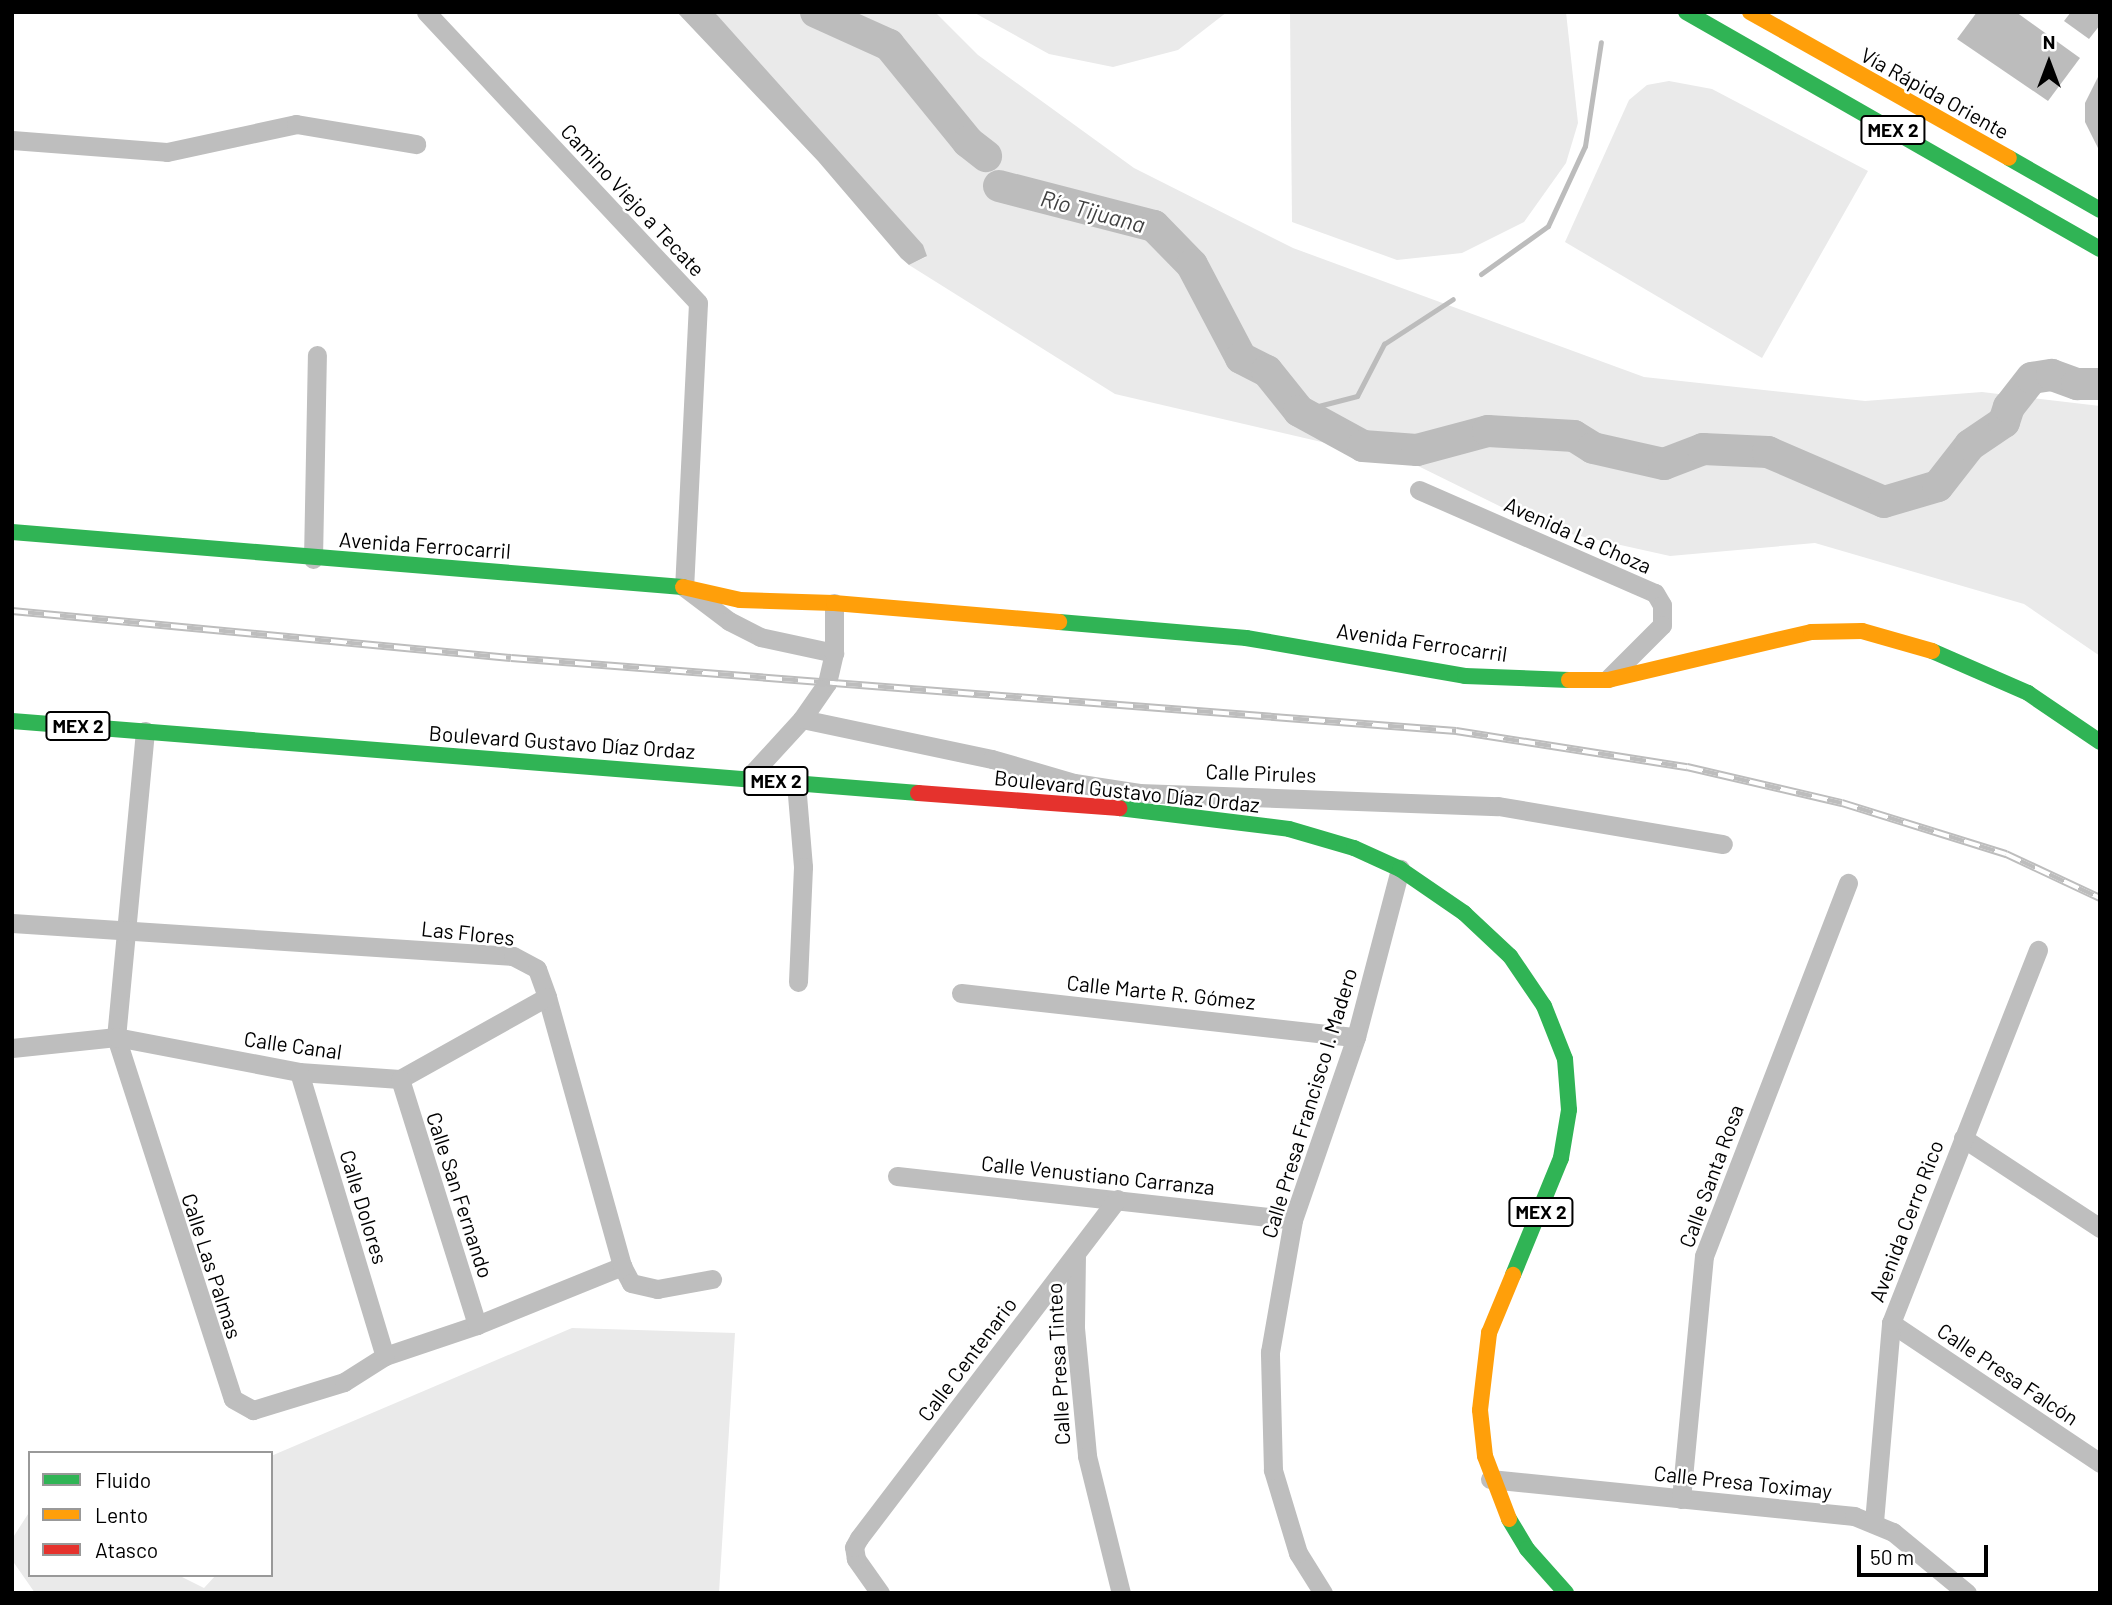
<!DOCTYPE html>
<meta charset="utf-8">
<style>
body{margin:0}
#map{position:relative;width:2112px;height:1605px;overflow:hidden;background:#fff;font-family:Barlow,sans-serif}
div>[style]{position:absolute}
.green>*{inset:0;background:#eaeaea}
.water>*{inset:0;background:#bcbcbc}
.stream>*{height:5px;margin:-2.5px;padding:0 2.5px;transform-origin:2.5px;border-radius:2.5px;background:#bcbcbc}
.river>*{height:32px;margin:-16px;padding:0 16px;transform-origin:16px;border-radius:16px;background:#bcbcbc}
.street>*{height:19px;margin:-9.5px;padding:0 9.5px;transform-origin:9.5px;border-radius:9.5px;background:#bebebe}
.fast>*{height:16px;margin:-8px;padding:0 8px;transform-origin:8px;border-radius:8px;background:#30b455}
.slow>*{height:16px;margin:-8px;padding:0 8px;transform-origin:8px;border-radius:8px;background:#ff9f0a}
.jam>*{height:16px;margin:-8px;padding:0 8px;transform-origin:8px;border-radius:8px;background:#e5322d}
.rail>*{height:8px;margin-top:-4px;transform-origin:0;background:repeating-linear-gradient(90deg,#fff 0 16px,#bdbdbd 0 32px);box-sizing:border-box;border-block:2px solid #bdbdbd}
span{translate:-50% -50%;white-space:nowrap;text-align:center;line-height:1.15;-webkit-text-stroke:5px #fff;paint-order:stroke}
.shield-label span{padding:2px 5px;background:#fff;border:2px solid;border-radius:5px;-webkit-text-stroke-width:0}
.shield-label{font-size:19px;color:#000;font-weight:700}
.street-label{font-size:21px;color:#000}
.water-label{font-size:23px;color:#414141;font-style:italic}
.frame{position:absolute;inset:0;border:14px solid #000;pointer-events:none}
.legend{position:absolute;left:28px;top:1451px;width:245px;height:126px;box-sizing:border-box;background:#fff;border:2px solid #999;margin:0;padding:9px 12px;list-style:none;font-size:21px;color:#000}
.legend li{display:flex;align-items:center;gap:14px;height:35px}
.legend b{width:35px;border:2px solid #999}
.north{position:absolute;left:2014px;top:28px;width:70px;height:70px;-webkit-text-stroke:5px #fff;paint-order:stroke;rotate:0deg;font-size:19px;font-weight:700;line-height:28px;text-align:center;color:#000}
.north::after{content:'';display:block;margin:auto;width:24px;height:32px;background:#000;clip-path:polygon(50% 0,100% 100%,50% 72%,0 100%)}
.scale{position:absolute;left:1857px;top:1545px;width:131px;height:32px;box-sizing:border-box;border:4px solid #000;border-top:0;padding-left:9px;font-size:21px;line-height:24px;white-space:nowrap;color:#000;-webkit-text-stroke:5px #fff;paint-order:stroke}
</style>
<div id="map">
<div class="green">
<div style="clip-path:polygon(714px 12px,935px 12px,978px 55px,1134px 168px,1293px 248px,1644px 377px,1865px 401px,1982px 392px,2100px 406px,2100px 656px,2024px 604px,1815px 543px,1670px 556px,1544px 528px,1412px 463px,1115px 394px,909px 265px,926px 257px)"></div>
<div style="clip-path:polygon(973px 12px,1227px 12px,1178px 50px,1113px 67px,1049px 54px)"></div>
<div style="clip-path:polygon(1290px 12px,1566px 12px,1578px 123px,1566px 163px,1524px 222px,1462px 253px,1397px 260px,1292px 222px)"></div>
<div style="clip-path:polygon(1669px 81px,1712px 89px,1868px 171px,1762px 358px,1565px 242px,1629px 100px,1647px 85px)"></div>
<div style="clip-path:polygon(572px 1328px,735px 1333px,719px 1593px,35px 1593px,12px 1560px,12px 1539px,30px 1511px,30px 1575px,178px 1575px,204px 1588px,216px 1575px,271px 1575px,271px 1456px)"></div>
</div>
<div class="water">
<div style="clip-path:polygon(677px 12px,714px 12px,718px 16px,923px 245px,927px 256px,909px 265px,901px 258px,818px 161px)"></div>
<div style="clip-path:polygon(1977px 12px,2016px 12px,2080px 58px,2048px 101px,1957px 39px)"></div>
<div style="clip-path:polygon(2071px 12px,2100px 12px,2100px 25px,2089px 39px,2064px 21px)"></div>
<div style="clip-path:polygon(2100px 73px,2100px 152px,2085px 122px,2085px 103px)"></div>
</div>
<div class="stream">
<div style="left:1481px;top:274px;width:82px;rotate:-35.6deg"></div>
<div style="left:1548px;top:226px;width:88px;rotate:-65.2deg"></div>
<div style="left:1585px;top:146px;width:105px;rotate:-81.3deg"></div>
<div style="left:1299px;top:411px;width:60px;rotate:-14.5deg"></div>
<div style="left:1357px;top:396px;width:59px;rotate:-62.6deg"></div>
<div style="left:1384px;top:344px;width:82px;rotate:-33.1deg"></div>
</div>
<div class="river">
<div style="left:816px;top:12px;width:80px;rotate:24.3deg"></div>
<div style="left:889px;top:45px;width:125px;rotate:50.8deg"></div>
<div style="left:968px;top:142px;width:23px;rotate:38deg"></div>
<div style="left:999px;top:186px;width:160px;rotate:14.5deg"></div>
<div style="left:1154px;top:226px;width:54px;rotate:45.7deg"></div>
<div style="left:1192px;top:265px;width:105px;rotate:62.2deg"></div>
<div style="left:1241px;top:358px;width:29px;rotate:27deg"></div>
<div style="left:1267px;top:371px;width:51px;rotate:51.3deg"></div>
<div style="left:1299px;top:411px;width:73px;rotate:28.7deg"></div>
<div style="left:1363px;top:446px;width:54px;rotate:4.2deg"></div>
<div style="left:1417px;top:450px;width:73px;rotate:-15deg"></div>
<div style="left:1488px;top:431px;width:86px;rotate:3.3deg"></div>
<div style="left:1574px;top:436px;width:22px;rotate:32deg"></div>
<div style="left:1593px;top:448px;width:73px;rotate:12.7deg"></div>
<div style="left:1664px;top:464px;width:42px;rotate:-21deg"></div>
<div style="left:1703px;top:449px;width:65px;rotate:2.6deg"></div>
<div style="left:1768px;top:452px;width:126px;rotate:23.3deg"></div>
<div style="left:1884px;top:502px;width:56px;rotate:-16.5deg"></div>
<div style="left:1938px;top:486px;width:52px;rotate:-52deg"></div>
<div style="left:1970px;top:445px;width:41px;rotate:-34.1deg"></div>
<div style="left:2004px;top:422px;width:16px;rotate:-72deg"></div>
<div style="left:2009px;top:407px;width:37px;rotate:-52deg"></div>
<div style="left:2032px;top:378px;width:20px;rotate:-9deg"></div>
<div style="left:2052px;top:375px;width:27px;rotate:20deg"></div>
<div style="left:2077px;top:384px;width:23px"></div>
</div>
<div class="street">
<div style="left:426px;top:12px;width:398px;rotate:46.9deg"></div>
<div style="left:698px;top:303px;width:284px;rotate:92.8deg"></div>
<div style="left:684px;top:587px;width:56px;rotate:37.1deg"></div>
<div style="left:729px;top:621px;width:35px;rotate:27deg"></div>
<div style="left:760px;top:637px;width:76px;rotate:12.2deg"></div>
<div style="left:12px;top:140px;width:155px;rotate:4.4deg"></div>
<div style="left:167px;top:152px;width:132px;rotate:-12.2deg"></div>
<div style="left:296px;top:124px;width:122px;rotate:9.5deg"></div>
<div style="left:1419px;top:490px;width:257px;rotate:23.6deg"></div>
<div style="left:1655px;top:593px;width:14px;rotate:60deg"></div>
<div style="left:1662px;top:605px;width:20px;rotate:90deg"></div>
<div style="left:1662px;top:625px;width:75px;rotate:135deg"></div>
<div style="left:313px;top:559px;width:204px;rotate:-88.9deg"></div>
<div style="left:802px;top:719px;width:194px;rotate:11.9deg"></div>
<div style="left:992px;top:759px;width:85px;rotate:16.3deg"></div>
<div style="left:1074px;top:783px;width:66px;rotate:8.7deg"></div>
<div style="left:1139px;top:793px;width:359px;rotate:2.1deg"></div>
<div style="left:1498px;top:806px;width:228px;rotate:9.6deg"></div>
<div style="left:145px;top:731px;width:307px;rotate:95.4deg"></div>
<div style="left:116px;top:1037px;width:380px;rotate:72.1deg"></div>
<div style="left:233px;top:1399px;width:23px;rotate:29deg"></div>
<div style="left:253px;top:1410px;width:95px;rotate:-17.1deg"></div>
<div style="left:344px;top:1382px;width:49px;rotate:-32.4deg"></div>
<div style="left:385px;top:1356px;width:97px;rotate:-18.6deg"></div>
<div style="left:477px;top:1325px;width:157px;rotate:-22.1deg"></div>
<div style="left:748px;top:778px;width:80px;rotate:-47.5deg"></div>
<div style="left:802px;top:719px;width:44px;rotate:-55.2deg"></div>
<div style="left:827px;top:683px;width:31px;rotate:-77deg"></div>
<div style="left:834px;top:653px;width:50px;rotate:-90deg"></div>
<div style="left:796px;top:783px;width:84px;rotate:85.2deg"></div>
<div style="left:803px;top:867px;width:115px;rotate:92.5deg"></div>
<div style="left:12px;top:923px;width:502px;rotate:3.77deg"></div>
<div style="left:513px;top:956px;width:27px;rotate:28deg"></div>
<div style="left:537px;top:969px;width:30px;rotate:70deg"></div>
<div style="left:547px;top:997px;width:279px;rotate:74.4deg"></div>
<div style="left:622px;top:1266px;width:19px;rotate:62deg"></div>
<div style="left:631px;top:1283px;width:27px;rotate:13deg"></div>
<div style="left:657px;top:1289px;width:56px;rotate:-10.3deg"></div>
<div style="left:961px;top:993px;width:397px;rotate:6.4deg"></div>
<div style="left:12px;top:1048px;width:105px;rotate:-6deg"></div>
<div style="left:116px;top:1037px;width:186px;rotate:10.8deg"></div>
<div style="left:299px;top:1072px;width:101px;rotate:4deg"></div>
<div style="left:400px;top:1079px;width:168px;rotate:-29.2deg"></div>
<div style="left:299px;top:1072px;width:297px;rotate:73.2deg"></div>
<div style="left:400px;top:1079px;width:258px;rotate:72.6deg"></div>
<div style="left:1963px;top:1138px;width:164px;rotate:33.3deg"></div>
<div style="left:897px;top:1176px;width:398px;rotate:6.3deg"></div>
<div style="left:1076px;top:1254px;width:74px;rotate:90.8deg"></div>
<div style="left:1075px;top:1328px;width:129px;rotate:84.6deg"></div>
<div style="left:1087px;top:1456px;width:141px;rotate:76.1deg"></div>
<div style="left:1891px;top:1323px;width:252px;rotate:33.8deg"></div>
<div style="left:1490px;top:1479px;width:366px;rotate:5.8deg"></div>
<div style="left:1854px;top:1516px;width:42px;rotate:22.3deg"></div>
<div style="left:1893px;top:1532px;width:96px;rotate:39.5deg"></div>
<div style="left:1681px;top:1499px;width:244px;rotate:-84.6deg"></div>
<div style="left:1704px;top:1256px;width:400px;rotate:-68.9deg"></div>
<div style="left:1874px;top:1522px;width:200px;rotate:-85.1deg"></div>
<div style="left:1891px;top:1323px;width:401px;rotate:-68.5deg"></div>
<div style="left:880px;top:1593px;width:42px;rotate:-125.2deg"></div>
<div style="left:856px;top:1559px;width:12px;rotate:-99deg"></div>
<div style="left:854px;top:1547px;width:10px;rotate:-61deg"></div>
<div style="left:859px;top:1538px;width:426px;rotate:-52.7deg"></div>
<div style="left:1323px;top:1593px;width:47px;rotate:-122deg"></div>
<div style="left:1298px;top:1553px;width:87px;rotate:-106.8deg"></div>
<div style="left:1273px;top:1470px;width:118px;rotate:-91.5deg"></div>
<div style="left:1270px;top:1352px;width:134px;rotate:-80.1deg"></div>
<div style="left:1293px;top:1220px;width:194px;rotate:-71deg"></div>
<div style="left:1356px;top:1037px;width:174px;rotate:-75.3deg"></div>
</div>
<div class="fast">
<div style="left:1686px;top:12px;width:477px;rotate:29.8deg"></div>
<div style="left:2009px;top:158px;width:105px;rotate:29.7deg"></div>
<div style="left:12px;top:532px;width:673px;rotate:4.69deg"></div>
<div style="left:1059px;top:622px;width:188px;rotate:4.9deg"></div>
<div style="left:1246px;top:638px;width:222px;rotate:9.8deg"></div>
<div style="left:1465px;top:676px;width:104px;rotate:2.2deg"></div>
<div style="left:1932px;top:651px;width:105px;rotate:23.6deg"></div>
<div style="left:2028px;top:693px;width:87px;rotate:34.2deg"></div>
<div style="left:12px;top:721px;width:909px;rotate:4.54deg"></div>
<div style="left:1119px;top:808px;width:171px;rotate:7deg"></div>
<div style="left:1289px;top:829px;width:68px;rotate:16.3deg"></div>
<div style="left:1354px;top:848px;width:51px;rotate:24.5deg"></div>
<div style="left:1400px;top:869px;width:78px;rotate:34.5deg"></div>
<div style="left:1464px;top:913px;width:63px;rotate:43.1deg"></div>
<div style="left:1510px;top:956px;width:60px;rotate:55.8deg"></div>
<div style="left:1544px;top:1006px;width:57px;rotate:68.4deg"></div>
<div style="left:1565px;top:1059px;width:51px;rotate:85.5deg"></div>
<div style="left:1569px;top:1110px;width:49px;rotate:99.5deg"></div>
<div style="left:1561px;top:1158px;width:126px;rotate:112.3deg"></div>
<div style="left:1509px;top:1519px;width:35px;rotate:59deg"></div>
<div style="left:1527px;top:1549px;width:59px;rotate:48.4deg"></div>
</div>
<div class="slow">
<div style="left:1750px;top:12px;width:297px;rotate:29.4deg"></div>
<div style="left:683px;top:587px;width:58px;rotate:12.8deg"></div>
<div style="left:740px;top:600px;width:94px;rotate:1.8deg"></div>
<div style="left:834px;top:603px;width:226px;rotate:4.8deg"></div>
<div style="left:1569px;top:680px;width:39px"></div>
<div style="left:1608px;top:680px;width:209px;rotate:-13.3deg"></div>
<div style="left:1811px;top:632px;width:51px;rotate:-1.1deg"></div>
<div style="left:1862px;top:631px;width:73px;rotate:15.9deg"></div>
<div style="left:1509px;top:1519px;width:67px;rotate:-110.9deg"></div>
<div style="left:1485px;top:1456px;width:46px;rotate:-96.2deg"></div>
<div style="left:1480px;top:1410px;width:78px;rotate:-83.3deg"></div>
<div style="left:1489px;top:1333px;width:63px;rotate:-67.5deg"></div>
</div>
<div class="jam">
<div style="left:918px;top:793px;width:202px;rotate:4.3deg"></div>
</div>
<div class="rail">
<div style="left:12px;top:611px;width:501px;rotate:5.38deg"></div>
<div style="left:511px;top:658px;width:948px;rotate:4.42deg"></div>
<div style="left:1456px;top:731px;width:234px;rotate:8.9deg"></div>
<div style="left:1687px;top:767px;width:159px;rotate:13.1deg"></div>
<div style="left:1842px;top:803px;width:172px;rotate:17.3deg"></div>
<div style="left:2006px;top:854px;width:104px;rotate:25.1deg"></div>
</div>
<div class="shield-label">
<span style="left:1893px;top:130px">MEX 2</span>
<span style="left:78px;top:726px">MEX 2</span>
<span style="left:776px;top:781px">MEX 2</span>
<span style="left:1541px;top:1212px">MEX 2</span>
</div>
<div class="street-label">
<span style="left:1935px;top:93px;rotate:29deg">Vía Rápida Oriente</span>
<span style="left:633px;top:200px;rotate:47deg">Camino Viejo a Tecate</span>
<span style="left:1578px;top:535px;rotate:24deg">Avenida La Choza</span>
<span style="left:425px;top:545px;rotate:4deg">Avenida Ferrocarril</span>
<span style="left:1422px;top:642px;rotate:8deg">Avenida Ferrocarril</span>
<span style="left:562px;top:742px;rotate:4deg">Boulevard Gustavo Díaz Ordaz</span>
<span style="left:1261px;top:773px;rotate:2deg">Calle Pirules</span>
<span style="left:1127px;top:791px;rotate:6deg">Boulevard Gustavo Díaz Ordaz</span>
<span style="left:468px;top:933px;rotate:6deg">Las Flores</span>
<span style="left:1161px;top:992px;rotate:6deg">Calle Marte R. Gómez</span>
<span style="left:293px;top:1045px;rotate:8deg">Calle Canal</span>
<span style="left:1309px;top:1103px;rotate:-73deg">Calle Presa Francisco I. Madero</span>
<span style="left:1098px;top:1175px;rotate:6deg">Calle Venustiano Carranza</span>
<span style="left:1711px;top:1176px;rotate:-70deg">Calle Santa Rosa</span>
<span style="left:460px;top:1195px;rotate:72deg">Calle San Fernando</span>
<span style="left:364px;top:1207px;rotate:73deg">Calle Dolores</span>
<span style="left:1906px;top:1221px;rotate:-69deg">Avenida Cerro Rico</span>
<span style="left:212px;top:1266px;rotate:72deg">Calle Las Palmas</span>
<span style="left:967px;top:1359px;rotate:-53deg">Calle Centenario</span>
<span style="left:1058px;top:1364px;rotate:-93deg">Calle Presa Tinteo</span>
<span style="left:2008px;top:1374px;rotate:34deg">Calle Presa Falcón</span>
<span style="left:1743px;top:1482px;rotate:6deg">Calle Presa Toximay</span>
</div>
<div class="water-label">
<span style="left:1093px;top:211px;rotate:15deg">Río Tijuana</span>
</div>
<div class="frame"></div>
<ul class="legend">
<li><b style="height:9px;background:#30b455"></b>Fluido</li>
<li><b style="height:9px;background:#ff9f0a"></b>Lento</li>
<li><b style="height:9px;background:#e5322d"></b>Atasco</li>
</ul>
<div class="north">N</div>
<div class="scale">50 m</div>
</div>
